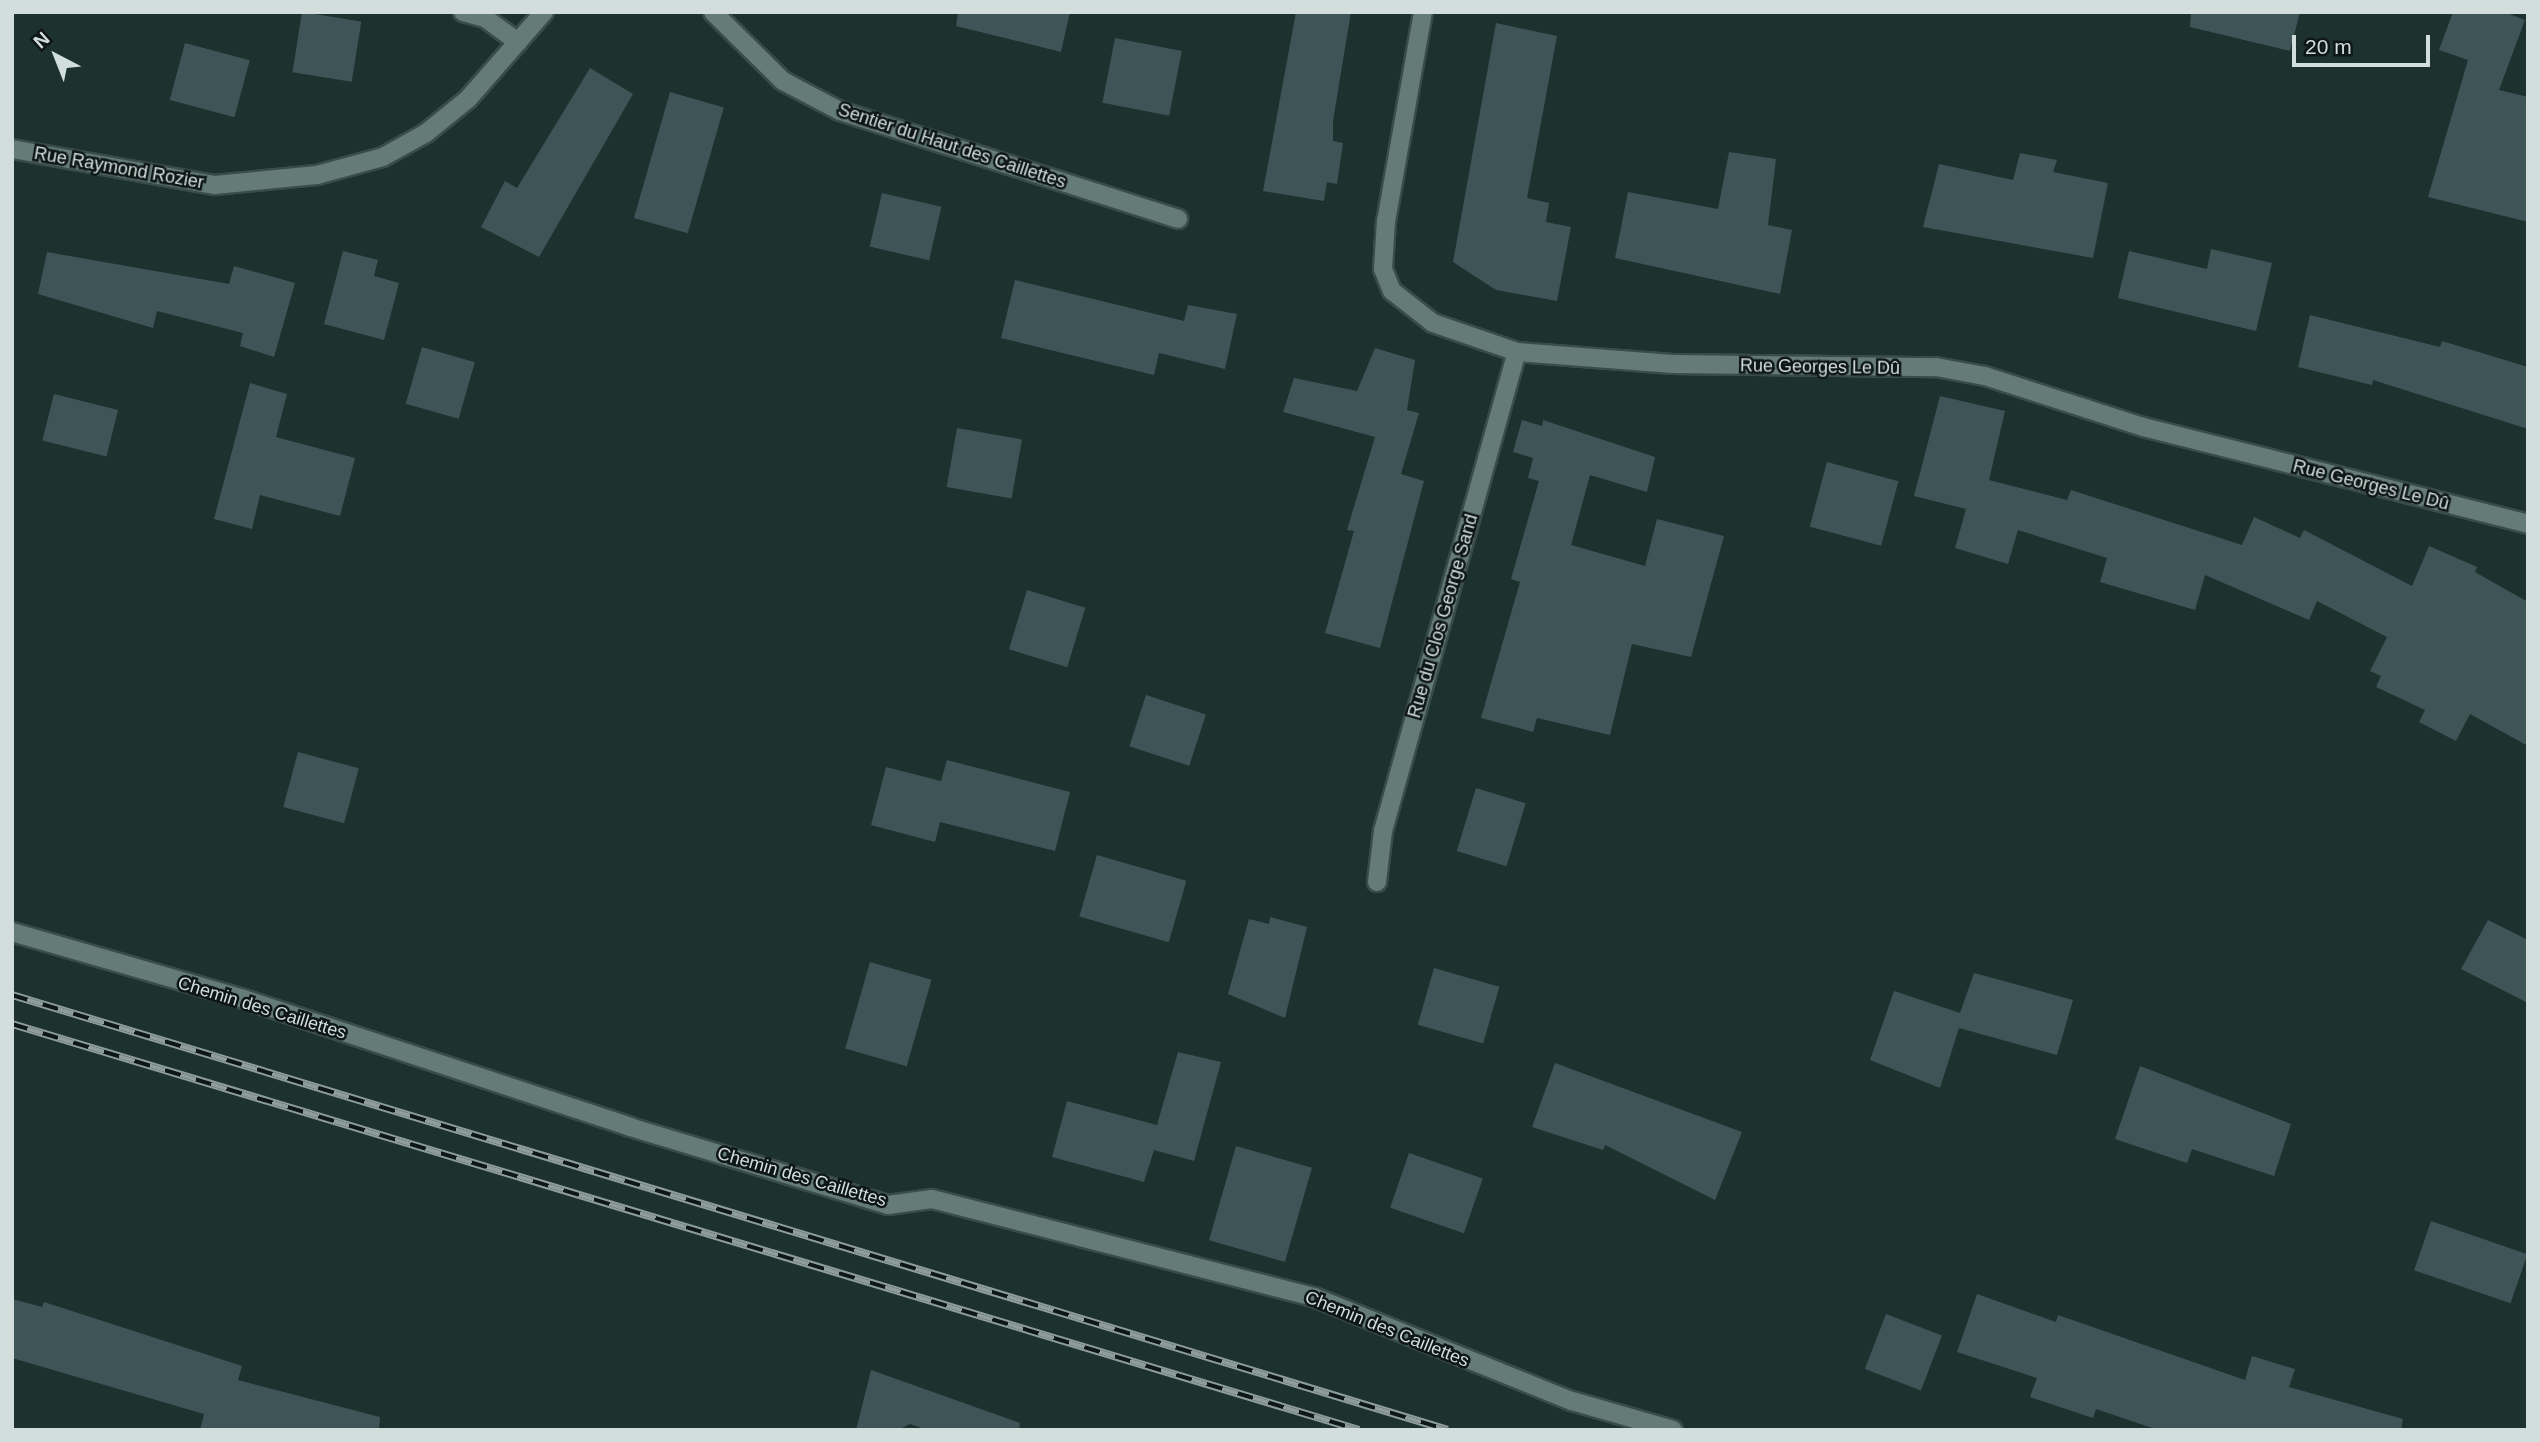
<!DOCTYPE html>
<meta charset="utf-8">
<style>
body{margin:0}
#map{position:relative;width:2540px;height:1442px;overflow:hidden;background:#1d312e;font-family:Arial,sans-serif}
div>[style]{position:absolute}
.building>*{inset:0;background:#3f5457;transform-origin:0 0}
.roads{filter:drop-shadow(2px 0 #3a4c49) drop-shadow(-2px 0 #3a4c49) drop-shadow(0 2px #3a4c49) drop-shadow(0 -2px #3a4c49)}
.lane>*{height:18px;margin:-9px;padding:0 9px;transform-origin:9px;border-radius:9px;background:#657b77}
.street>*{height:18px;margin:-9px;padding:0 9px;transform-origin:9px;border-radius:9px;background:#657b77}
.rail>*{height:8px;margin-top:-4px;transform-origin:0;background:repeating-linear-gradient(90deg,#0e1715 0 16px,#8e9d9b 0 32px);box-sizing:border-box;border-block:2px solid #8e9d9b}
span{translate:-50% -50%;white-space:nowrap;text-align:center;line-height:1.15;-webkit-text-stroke:5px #0e1715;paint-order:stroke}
.street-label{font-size:18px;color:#d2dedc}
.frame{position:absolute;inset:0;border:14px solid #d2dedc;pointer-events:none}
.north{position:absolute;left:21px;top:21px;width:70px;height:70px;-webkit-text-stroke:5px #0e1715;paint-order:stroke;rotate:318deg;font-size:19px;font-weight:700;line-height:28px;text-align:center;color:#d2dedc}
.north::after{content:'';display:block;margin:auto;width:24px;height:32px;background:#d2dedc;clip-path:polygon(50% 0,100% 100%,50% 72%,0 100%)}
.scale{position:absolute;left:2292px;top:35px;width:138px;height:32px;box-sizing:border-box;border:4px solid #d2dedc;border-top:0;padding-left:9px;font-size:21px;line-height:24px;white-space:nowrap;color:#d2dedc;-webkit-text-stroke:5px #0e1715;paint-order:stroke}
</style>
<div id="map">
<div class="building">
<div style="left:302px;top:12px;width:60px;height:61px;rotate:9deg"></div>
<div style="clip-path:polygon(958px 12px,1070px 12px,1061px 52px,956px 26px)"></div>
<div style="clip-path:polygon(1296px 12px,1351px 12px,1333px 121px,1333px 141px,1343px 143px,1337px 184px,1327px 182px,1324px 201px,1263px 191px)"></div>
<div style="clip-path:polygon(2191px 12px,2300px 12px,2290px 51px,2190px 27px)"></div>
<div style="clip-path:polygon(2453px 12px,2504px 12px,2525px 20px,2499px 90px,2528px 97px,2528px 222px,2428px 197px,2468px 60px,2439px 50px)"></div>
<div style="clip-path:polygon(1496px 23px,1557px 36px,1527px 198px,1549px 203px,1546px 222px,1571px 227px,1557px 301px,1496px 290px,1453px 262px)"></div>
<div style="left:1115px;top:38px;width:68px;height:66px;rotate:11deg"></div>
<div style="left:185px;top:43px;width:67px;height:59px;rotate:15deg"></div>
<div style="clip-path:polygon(590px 68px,633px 94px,539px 257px,481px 227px,505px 181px,517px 188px)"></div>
<div style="left:670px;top:92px;width:56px;height:131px;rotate:16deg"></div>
<div style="clip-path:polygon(1729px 152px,1776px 159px,1768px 225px,1792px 230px,1780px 294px,1615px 258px,1628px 192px,1718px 209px)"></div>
<div style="clip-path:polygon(2020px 153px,2057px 160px,2053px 172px,2108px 183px,2093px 258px,1923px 227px,1939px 164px,2013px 180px)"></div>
<div style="left:882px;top:193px;width:61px;height:55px;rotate:13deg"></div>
<div style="clip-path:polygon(2211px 249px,2272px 263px,2256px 331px,2118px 298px,2129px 251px,2207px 269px)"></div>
<div style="clip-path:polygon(343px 251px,378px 260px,374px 276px,399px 283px,384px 340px,324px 324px)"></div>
<div style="clip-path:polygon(47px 252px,229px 284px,234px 266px,295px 283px,274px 357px,240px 346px,243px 333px,157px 311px,153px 328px,38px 294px)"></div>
<div style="clip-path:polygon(1015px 280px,1184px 321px,1188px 305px,1237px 314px,1225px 369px,1159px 353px,1154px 375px,1001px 338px)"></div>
<div style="clip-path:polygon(2310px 315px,2440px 347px,2442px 341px,2528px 367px,2528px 429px,2373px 380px,2372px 385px,2298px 367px)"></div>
<div style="left:422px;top:347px;width:55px;height:59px;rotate:16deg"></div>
<div style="clip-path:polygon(1375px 348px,1415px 360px,1407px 410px,1419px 413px,1401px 474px,1424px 481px,1380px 648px,1325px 633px,1354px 531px,1347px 530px,1375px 437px,1283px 412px,1294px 378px,1357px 391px)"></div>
<div style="clip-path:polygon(250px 383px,287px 394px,276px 437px,355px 458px,340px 516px,260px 495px,252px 529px,214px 519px)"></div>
<div style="left:54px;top:394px;width:66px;height:48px;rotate:14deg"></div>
<div style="clip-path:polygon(1940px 396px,2005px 411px,1989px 480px,2067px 500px,2071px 490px,2242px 545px,2254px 517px,2300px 538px,2304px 530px,2412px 586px,2429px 546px,2477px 567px,2475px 572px,2528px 602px,2528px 746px,2470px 714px,2456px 741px,2419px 722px,2425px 710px,2376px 687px,2381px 676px,2370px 671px,2387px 637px,2317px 601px,2309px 620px,2205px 575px,2195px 610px,2100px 582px,2107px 558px,2018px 530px,2008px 564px,1955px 548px,1966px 509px,1914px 496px)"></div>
<div style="clip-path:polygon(1522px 420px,1542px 426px,1543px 420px,1655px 457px,1647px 492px,1590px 475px,1571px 545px,1645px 566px,1657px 519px,1724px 536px,1691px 657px,1632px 644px,1610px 735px,1537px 718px,1533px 732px,1481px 718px,1520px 582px,1511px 579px,1539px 481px,1528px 478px,1533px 458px,1513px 452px)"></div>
<div style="left:957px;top:428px;width:66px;height:60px;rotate:10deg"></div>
<div style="left:1827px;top:462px;width:74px;height:67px;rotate:15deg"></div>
<div style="left:1027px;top:590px;width:61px;height:62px;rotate:17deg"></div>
<div style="left:1146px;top:695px;width:63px;height:54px;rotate:18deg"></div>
<div style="left:298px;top:752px;width:63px;height:57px;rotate:15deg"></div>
<div style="clip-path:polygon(947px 760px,1070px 792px,1055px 851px,940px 822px,935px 842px,871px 825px,886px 767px,941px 781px)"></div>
<div style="left:1476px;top:788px;width:52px;height:66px;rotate:17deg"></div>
<div style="left:1097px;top:855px;width:93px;height:64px;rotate:16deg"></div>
<div style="clip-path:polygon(1270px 917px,1307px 927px,1285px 1018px,1228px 994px,1249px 919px,1269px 924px)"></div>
<div style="clip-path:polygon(2488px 920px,2528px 940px,2528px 1003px,2461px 969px)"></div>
<div style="left:870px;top:962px;width:64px;height:90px;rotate:16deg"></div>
<div style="left:1434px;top:968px;width:68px;height:59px;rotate:16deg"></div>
<div style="clip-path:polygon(1974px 973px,2073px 1000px,2057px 1055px,1959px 1028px,1940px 1088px,1870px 1060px,1894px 991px,1960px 1013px)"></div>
<div style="clip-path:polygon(1178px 1052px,1221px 1062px,1194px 1161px,1154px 1150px,1144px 1182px,1052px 1157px,1067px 1101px,1157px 1125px)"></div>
<div style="clip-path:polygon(1555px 1063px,1742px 1132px,1715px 1200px,1605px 1145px,1603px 1150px,1532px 1127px)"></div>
<div style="clip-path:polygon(2140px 1066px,2291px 1124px,2274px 1176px,2192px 1149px,2187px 1163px,2115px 1139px)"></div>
<div style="left:1236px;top:1146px;width:79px;height:98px;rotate:16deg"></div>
<div style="left:1409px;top:1153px;width:78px;height:58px;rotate:19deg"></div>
<div style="left:2431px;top:1221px;width:102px;height:52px;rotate:19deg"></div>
<div style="clip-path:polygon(1977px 1294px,2056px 1322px,2058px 1315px,2245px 1380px,2252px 1356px,2295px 1369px,2289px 1387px,2403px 1419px,2401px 1430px,2158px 1430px,2096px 1409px,2093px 1418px,2030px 1397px,2037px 1378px,1957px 1352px)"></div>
<div style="clip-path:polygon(12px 1299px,42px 1307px,44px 1302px,242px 1366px,238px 1380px,380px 1417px,379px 1430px,200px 1430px,204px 1414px,12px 1358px)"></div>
<div style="left:1886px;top:1314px;width:60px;height:59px;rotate:21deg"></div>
<div style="clip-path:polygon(871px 1370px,1020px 1423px,1019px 1430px,927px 1430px,910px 1424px,898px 1430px,856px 1430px)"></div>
</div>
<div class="roads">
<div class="lane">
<div style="left:463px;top:12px;width:23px;rotate:15deg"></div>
<div style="left:485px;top:18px;width:41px;rotate:36deg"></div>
</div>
<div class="street">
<div style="left:713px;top:12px;width:98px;rotate:44.6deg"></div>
<div style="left:783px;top:81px;width:64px;rotate:27.8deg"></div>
<div style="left:840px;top:111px;width:355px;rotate:17.7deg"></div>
<div style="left:1423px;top:12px;width:212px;rotate:100deg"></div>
<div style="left:1386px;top:221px;width:48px;rotate:93.6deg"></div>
<div style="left:1383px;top:269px;width:24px;rotate:68deg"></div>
<div style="left:1392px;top:291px;width:52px;rotate:38deg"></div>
<div style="left:1433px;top:323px;width:89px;rotate:19deg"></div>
<div style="left:1517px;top:352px;width:156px;rotate:4.4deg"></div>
<div style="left:1673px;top:364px;width:263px;rotate:0.7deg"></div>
<div style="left:1936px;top:367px;width:50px;rotate:10.4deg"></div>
<div style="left:1985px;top:376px;width:166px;rotate:17.9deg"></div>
<div style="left:2143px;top:427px;width:397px;rotate:14.1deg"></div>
<div style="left:12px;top:149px;width:206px;rotate:10.1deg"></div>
<div style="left:215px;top:185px;width:102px;rotate:-5.6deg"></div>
<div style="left:317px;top:175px;width:68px;rotate:-15.3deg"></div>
<div style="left:383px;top:157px;width:49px;rotate:-29.2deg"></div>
<div style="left:426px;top:133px;width:54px;rotate:-39deg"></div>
<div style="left:468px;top:99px;width:116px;rotate:-48.9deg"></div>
<div style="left:1377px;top:882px;width:51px;rotate:-83.3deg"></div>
<div style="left:1383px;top:831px;width:497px;rotate:-74.4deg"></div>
<div style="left:12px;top:932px;width:241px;rotate:16.1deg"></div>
<div style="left:244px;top:999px;width:407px;rotate:18.3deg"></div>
<div style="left:630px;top:1127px;width:270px;rotate:16.8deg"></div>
<div style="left:888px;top:1205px;width:44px;rotate:-7.8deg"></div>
<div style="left:932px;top:1199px;width:394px;rotate:14.4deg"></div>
<div style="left:1314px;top:1297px;width:278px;rotate:22deg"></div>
<div style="left:1572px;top:1401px;width:105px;rotate:16deg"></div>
</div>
</div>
<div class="rail">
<div style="left:12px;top:995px;width:1500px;rotate:16.85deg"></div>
<div style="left:12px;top:1024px;width:1407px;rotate:16.77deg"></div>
</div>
<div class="street-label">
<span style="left:952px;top:146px;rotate:18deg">Sentier du Haut des Caillettes</span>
<span style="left:119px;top:168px;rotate:10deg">Rue Raymond Rozier</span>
<span style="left:1820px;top:367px;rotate:1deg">Rue Georges Le Dû</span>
<span style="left:2371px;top:485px;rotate:14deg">Rue Georges Le Dû</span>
<span style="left:1443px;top:616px;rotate:-74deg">Rue du Clos George Sand</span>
<span style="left:262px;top:1008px;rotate:17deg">Chemin des Caillettes</span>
<span style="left:802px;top:1177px;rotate:16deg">Chemin des Caillettes</span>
<span style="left:1387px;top:1329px;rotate:22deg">Chemin des Caillettes</span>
</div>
<div class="frame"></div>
<div class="north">N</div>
<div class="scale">20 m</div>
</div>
